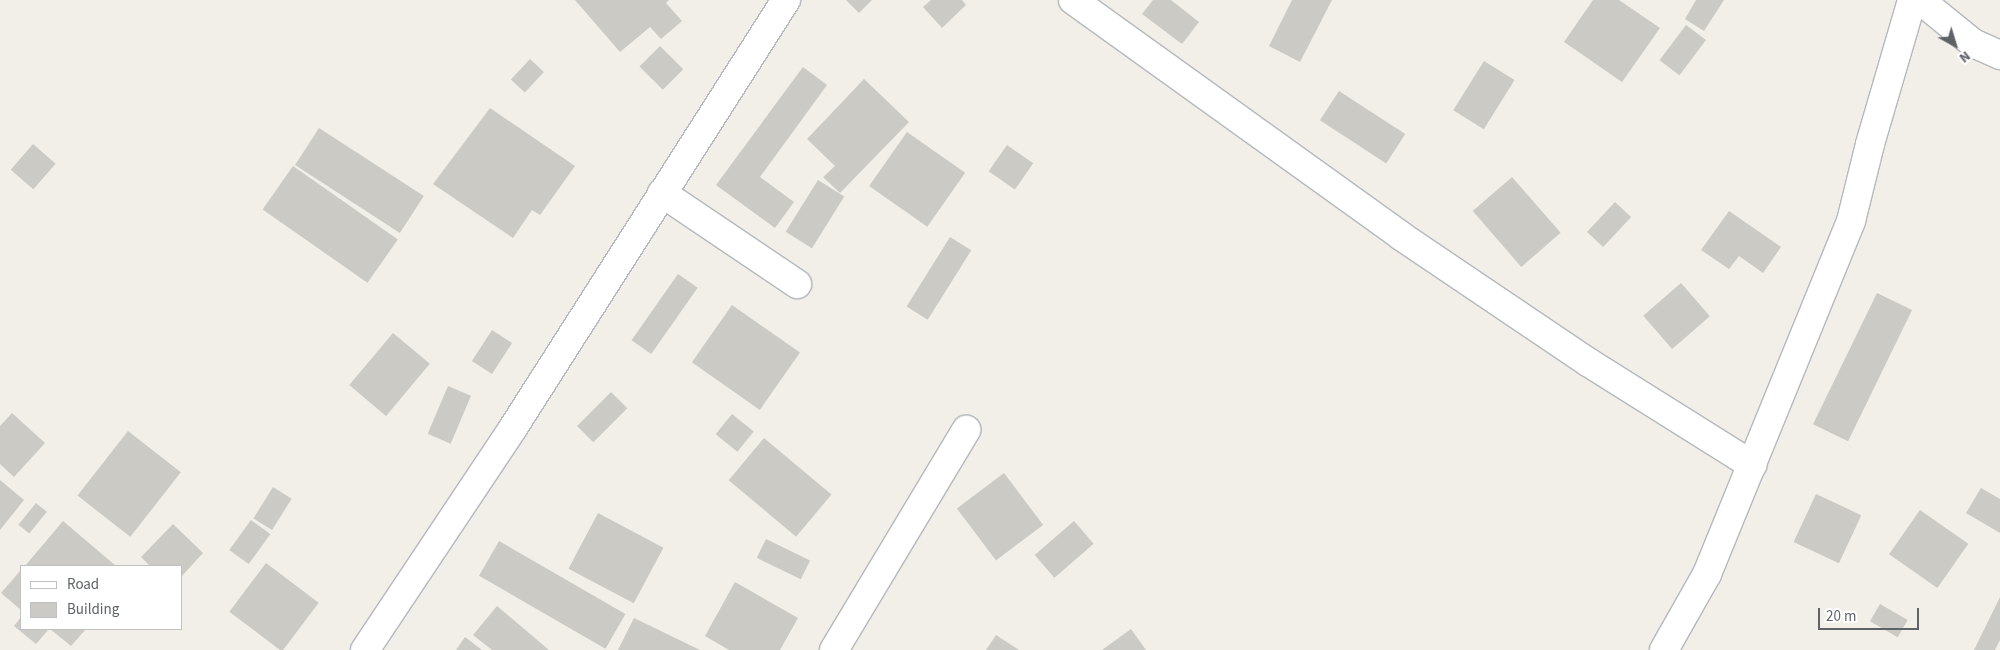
<!DOCTYPE html>
<style>
body{margin:0}
#map{position:relative;width:2000px;height:650px;overflow:hidden;background:#f1efe8;font-family:"Source Sans 3",sans-serif}
div>[style]{position:absolute}
.building>*{inset:0;background:#cccac5;transform-origin:0 0}
.roads{filter:drop-shadow(1px 0 #b5b8bc) drop-shadow(-1px 0 #b5b8bc) drop-shadow(0 1px #b5b8bc) drop-shadow(0 -1px #b5b8bc)}
.minor>*{height:28px;margin:-14px;padding:0 14px;transform-origin:14px;border-radius:14px;background:#fff}
span{translate:-50% -50%;white-space:nowrap;text-align:center;line-height:1.15;-webkit-text-stroke:4.5px #fff;paint-order:stroke}
.legend{position:absolute;left:20px;top:565px;width:162px;height:65px;box-sizing:border-box;background:#fff;border:1px solid #bfc1c3;margin:0;padding:6px 9px;list-style:none;font-size:15px;color:#5f6368}
.legend li{display:flex;align-items:center;gap:10px;height:25px}
.legend b{width:25px;border:1px solid #bfc1c3}
.north{position:absolute;left:1930px;top:20px;width:50px;height:50px;-webkit-text-stroke:4px #fff;paint-order:stroke;rotate:141deg;font-size:14px;font-weight:700;line-height:20px;text-align:center;color:#5f6368}
.north::after{content:'';display:block;margin:auto;width:18px;height:22px;background:#5f6368;clip-path:polygon(50% 0,100% 100%,50% 72%,0 100%)}
.scale{position:absolute;left:1818px;top:608px;width:101px;height:22px;box-sizing:border-box;border:2px solid #5f6368;border-top:0;padding-left:6px;font-size:15px;line-height:18px;white-space:nowrap;color:#5f6368;-webkit-text-stroke:4px #fff;paint-order:stroke}
</style>
<div id="map">
<div class="building">
<div style="clip-path:polygon(575px 0,669px 0,666px 3px,682px 21px,661px 39px,650px 27px,620px 52px)"></div>
<div style="clip-path:polygon(846px 0,872px 0,859px 13px)"></div>
<div style="clip-path:polygon(931px 0,962px 0,966px 5px,942px 28px,923px 7px)"></div>
<div style="clip-path:polygon(1153px 0,1171px 0,1199px 22px,1182px 44px,1142px 14px)"></div>
<div style="clip-path:polygon(1292px 0,1332px 0,1300px 62px,1269px 46px)"></div>
<div style="clip-path:polygon(1593px 0,1619px 0,1660px 28px,1622px 82px,1564px 42px)"></div>
<div style="clip-path:polygon(1696px 0,1724px 0,1704px 31px,1685px 19px)"></div>
<div style="left:1686px;top:25px;width:25px;height:44px;rotate:37deg"></div>
<div style="left:660px;top:46px;width:33px;height:29px;rotate:45deg"></div>
<div style="left:530px;top:59px;width:19px;height:28px;rotate:43deg"></div>
<div style="left:1484px;top:61px;width:36px;height:58px;rotate:32deg"></div>
<div style="clip-path:polygon(803px 67px,827px 85px,760px 177px,794px 202px,775px 228px,716px 185px)"></div>
<div style="clip-path:polygon(864px 79px,909px 122px,840px 193px,823px 177px,835px 166px,807px 139px)"></div>
<div style="left:1339px;top:91px;width:79px;height:35px;rotate:33deg"></div>
<div style="clip-path:polygon(490px 108px,575px 166px,540px 215px,532px 210px,513px 238px,433px 184px)"></div>
<div style="left:319px;top:128px;width:125px;height:44px;rotate:33deg"></div>
<div style="left:907px;top:132px;width:71px;height:66px;rotate:35deg"></div>
<div style="left:33px;top:144px;width:30px;height:34px;rotate:41deg"></div>
<div style="left:1007px;top:145px;width:32px;height:32px;rotate:35deg"></div>
<div style="left:293px;top:166px;width:128px;height:53px;rotate:35deg"></div>
<div style="left:1512px;top:177px;width:74px;height:52px;rotate:49deg"></div>
<div style="left:818px;top:180px;width:31px;height:61px;rotate:32deg"></div>
<div style="left:1615px;top:202px;width:22px;height:41px;rotate:43deg"></div>
<div style="clip-path:polygon(1729px 211px,1781px 247px,1763px 273px,1739px 256px,1729px 269px,1701px 250px)"></div>
<div style="left:950px;top:237px;width:25px;height:82px;rotate:32deg"></div>
<div style="left:678px;top:274px;width:24px;height:81px;rotate:35deg"></div>
<div style="left:1681px;top:283px;width:44px;height:50px;rotate:49deg"></div>
<div style="left:1877px;top:293px;width:39px;height:146px;rotate:26deg"></div>
<div style="left:732px;top:305px;width:83px;height:70px;rotate:35deg"></div>
<div style="left:492px;top:330px;width:24px;height:37px;rotate:33deg"></div>
<div style="left:393px;top:333px;width:48px;height:68px;rotate:40deg"></div>
<div style="left:448px;top:386px;width:25px;height:52px;rotate:23deg"></div>
<div style="left:611px;top:392px;width:23px;height:48px;rotate:45deg"></div>
<div style="clip-path:polygon(12px 413px,45px 443px,14px 477px,0 464px,0 426px)"></div>
<div style="left:732px;top:414px;width:28px;height:26px;rotate:39deg"></div>
<div style="left:128px;top:431px;width:67px;height:82px;rotate:38deg"></div>
<div style="left:764px;top:438px;width:88px;height:55px;rotate:40deg"></div>
<div style="left:1004px;top:473px;width:65px;height:59px;rotate:53deg"></div>
<div style="clip-path:polygon(0 480px,24px 500px,0 530px)"></div>
<div style="left:273px;top:487px;width:22px;height:37px;rotate:32deg"></div>
<div style="clip-path:polygon(1981px 488px,2000px 499px,2000px 533px,1966px 513px)"></div>
<div style="left:1816px;top:494px;width:50px;height:53px;rotate:25deg"></div>
<div style="left:36px;top:503px;width:14px;height:28px;rotate:39deg"></div>
<div style="left:1920px;top:510px;width:59px;height:54px;rotate:35deg"></div>
<div style="left:598px;top:513px;width:74px;height:63px;rotate:28deg"></div>
<div style="left:251px;top:520px;width:24px;height:37px;rotate:36deg"></div>
<div style="clip-path:polygon(63px 521px,116px 566px,25px 566px)"></div>
<div style="left:1074px;top:521px;width:30px;height:52px;rotate:49deg"></div>
<div style="clip-path:polygon(173px 524px,203px 553px,181px 577px,181px 566px,150px 566px,141px 557px)"></div>
<div style="left:766px;top:539px;width:49px;height:21px;rotate:26deg"></div>
<div style="left:499px;top:541px;width:146px;height:40px;rotate:30deg"></div>
<div style="left:266px;top:563px;width:66px;height:61px;rotate:37deg"></div>
<div style="clip-path:polygon(21px 570px,21px 610px,1px 593px)"></div>
<div style="clip-path:polygon(735px 582px,798px 618px,780px 650px,729px 650px,705px 636px)"></div>
<div style="clip-path:polygon(2000px 597px,2000px 640px,1995px 650px,1974px 650px)"></div>
<div style="left:1880px;top:604px;width:32px;height:20px;rotate:30deg"></div>
<div style="clip-path:polygon(497px 606px,549px 650px,492px 650px,473px 635px)"></div>
<div style="clip-path:polygon(21px 617px,21px 629px,49px 629px,36px 644px,14px 626px)"></div>
<div style="clip-path:polygon(634px 618px,700px 650px,618px 650px)"></div>
<div style="clip-path:polygon(50px 629px,86px 629px,71px 646px)"></div>
<div style="clip-path:polygon(1131px 629px,1146px 650px,1102px 650px)"></div>
<div style="clip-path:polygon(996px 635px,1019px 650px,986px 650px)"></div>
<div style="clip-path:polygon(465px 637px,482px 650px,456px 650px)"></div>
</div>
<div class="roads">
<div class="minor">
<div style="left:1073px;top:0;width:404px;rotate:35.7deg"></div>
<div style="left:1401px;top:236px;width:225px;rotate:34deg"></div>
<div style="left:1588px;top:362px;width:194px;rotate:32.1deg"></div>
<div style="left:1920px;top:0;width:68px;rotate:39.1deg"></div>
<div style="left:1973px;top:43px;width:30px;rotate:24deg"></div>
<div style="left:662px;top:193px;width:163px;rotate:34deg"></div>
<div style="left:365px;top:650px;width:267px;rotate:-56.3deg"></div>
<div style="left:513px;top:428px;width:508px;rotate:-57.47deg"></div>
<div style="left:834px;top:650px;width:257px;rotate:-59deg"></div>
<div style="left:1664px;top:650px;width:87px;rotate:-60.5deg"></div>
<div style="left:1707px;top:574px;width:381px;rotate:-67.8deg"></div>
<div style="left:1851px;top:221px;width:79px;rotate:-76.1deg"></div>
<div style="left:1870px;top:144px;width:150px;rotate:-73.7deg"></div>
</div>
</div>
<ul class="legend">
<li><b style="height:6px;background:#fff"></b>Road</li>
<li><b style="height:14px;background:#cccac5"></b>Building</li>
</ul>
<div class="north">N</div>
<div class="scale">20 m</div>
</div>
